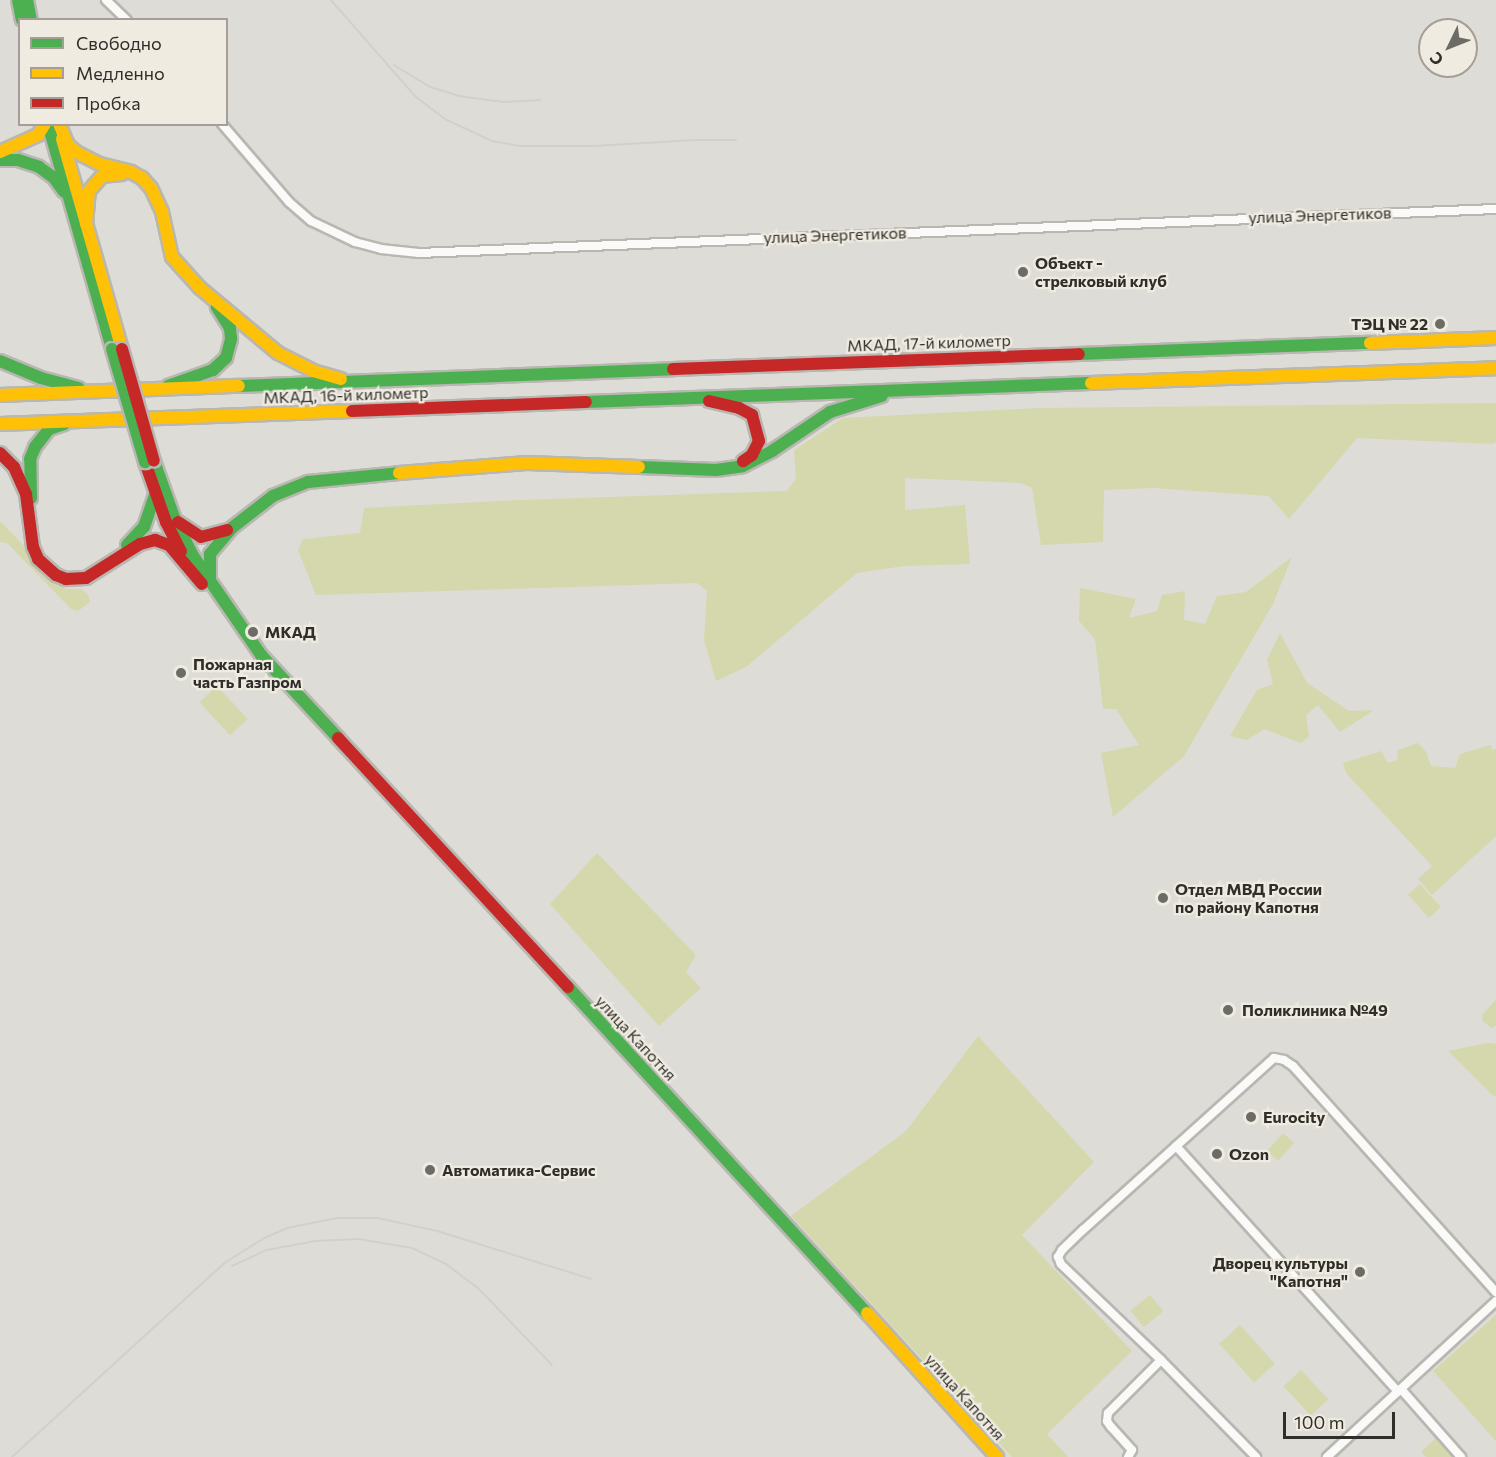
<!DOCTYPE html>
<meta charset="utf-8">
<style>
body{margin:0}
#map{position:relative;width:1496px;height:1457px;overflow:hidden;background:#dedcd6;font-family:Commissioner,sans-serif}
div>[style]{position:absolute}
.green>*{inset:0;background:#d4d8ac;transform-origin:0 0}
.roads{filter:drop-shadow(2px 0 #b9b7b2) drop-shadow(-2px 0 #b9b7b2) drop-shadow(0 2px #b9b7b2) drop-shadow(0 -2px #b9b7b2)}
.street>*{height:8px;margin:-4px;padding:0 4px;transform-origin:4px;border-radius:4px;background:#fafaf9}
.fast>*{height:12px;margin:-6px;padding:0 6px;transform-origin:6px;border-radius:6px;background:#4caf50}
.slow>*{height:12px;margin:-6px;padding:0 6px;transform-origin:6px;border-radius:6px;background:#ffc107}
.jam>*{height:12px;margin:-6px;padding:0 6px;transform-origin:6px;border-radius:6px;background:#c62828}
.rail>*{height:2px;margin:-1px;padding:0 1px;transform-origin:1px;border-radius:1px;background:#d1d0ce}
.bridges{filter:drop-shadow(2px 0 #b9b7b2) drop-shadow(-2px 0 #b9b7b2) drop-shadow(0 2px #b9b7b2) drop-shadow(0 -2px #b9b7b2)}
.fast-bridge>*{height:12px;margin:-6px;padding:0 6px;transform-origin:6px;border-radius:6px;background:#4caf50}
.jam-bridge>*{height:12px;margin:-6px;padding:0 6px;transform-origin:6px;border-radius:6px;background:#c62828}
.dots>*{width:16px;height:16px;translate:-50% -50%;box-sizing:border-box;border:3px solid #efebe1;border-radius:50%}
span{translate:-50% -50%;white-space:nowrap;text-align:center;line-height:1.15;-webkit-text-stroke:4.5px #efebe1;paint-order:stroke}
.street-label{font-size:16px;color:#302e2a}
.poi-label{font-size:16px;color:#302e2a;font-weight:700}
.left{translate:0 -50%;text-align:left}
.right{translate:-100% -50%;text-align:right}
.legend{position:absolute;left:18px;top:18px;width:210px;height:108px;box-sizing:border-box;background:#efebe1;border:2px solid #a39f98;margin:0;padding:8px 10px;list-style:none;font-size:18px;color:#302e2a}
.legend li{display:flex;align-items:center;gap:12px;height:30px}
.legend b{width:30px;border:2px solid #a39f98}
.north{position:absolute;left:1418px;top:18px;width:60px;height:60px;box-sizing:border-box;background:#efebe1;border:2px solid #a39f98;border-radius:50%;rotate:227deg;font-size:16px;font-weight:700;line-height:24px;text-align:center;color:#302e2a}
.north::after{content:'';display:block;margin:auto;width:21px;height:27px;background:#6d6b66;clip-path:polygon(50% 0,100% 100%,50% 72%,0 100%)}
.scale{position:absolute;left:1283px;top:1412px;width:112px;height:27px;box-sizing:border-box;border:3px solid #302e2a;border-top:0;padding-left:8px;font-size:18px;line-height:21px;white-space:nowrap;color:#302e2a;-webkit-text-stroke:4px #efebe1;paint-order:stroke}
</style>
<div id="map">
<div class="green">
<div style="clip-path:polygon(1496px 403px,1496px 441px,1494px 444px,1357px 438px,1289px 519px,1269px 496px,1153px 488px,1104px 490px,1103px 542px,1041px 545px,1032px 488px,1021px 483px,905px 478px,905px 510px,965px 505px,970px 564px,904px 566px,857px 573px,746px 667px,716px 681px,704px 640px,707px 591px,697px 583px,316px 595px,298px 550px,303px 539px,360px 533px,364px 508px,521px 500px,787px 491px,796px 478px,794px 450px,843px 418px,1040px 408px)"></div>
<div style="clip-path:polygon(0 521px,30px 552px,35px 567px,45px 578px,66px 589px,82px 589px,88px 595px,90px 602px,78px 611px,71px 609px,7px 543px,0 542px)"></div>
<div style="clip-path:polygon(1292px 557px,1273px 604px,1184px 756px,1113px 817px,1101px 753px,1139px 745px,1116px 709px,1103px 709px,1095px 639px,1079px 621px,1080px 588px,1136px 599px,1129px 618px,1157px 611px,1162px 595px,1185px 591px,1184px 620px,1205px 624px,1217px 596px,1246px 592px)"></div>
<div style="clip-path:polygon(1280px 633px,1307px 683px,1349px 711px,1374px 710px,1340px 732px,1318px 705px,1306px 715px,1309px 736px,1301px 743px,1264px 729px,1247px 740px,1230px 736px,1257px 690px,1273px 684px,1267px 660px)"></div>
<div style="left:217px;top:686px;width:45px;height:24px;rotate:47deg"></div>
<div style="clip-path:polygon(1418px 743px,1426px 752px,1431px 766px,1455px 768px,1460px 754px,1491px 745px,1492px 750px,1496px 749px,1496px 836px,1432px 895px,1418px 879px,1432px 866px,1346px 773px,1343px 763px,1381px 751px,1388px 763px,1397px 760px,1398px 750px)"></div>
<div style="clip-path:polygon(597px 853px,696px 955px,686px 972px,701px 988px,659px 1026px,550px 904px)"></div>
<div style="left:1420px;top:884px;width:31px;height:16px;rotate:48deg"></div>
<div style="clip-path:polygon(1496px 1000px,1496px 1026px,1491px 1028px,1483px 1021px,1482px 1015px)"></div>
<div style="clip-path:polygon(978px 1036px,1094px 1162px,1022px 1235px,1132px 1351px,1047px 1434px,1068px 1457px,1012px 1457px,791px 1216px,906px 1131px)"></div>
<div style="clip-path:polygon(1487px 1043px,1496px 1044px,1496px 1095px,1494px 1097px,1448px 1051px)"></div>
<div style="left:1283px;top:1133px;width:15px;height:24px;rotate:42deg"></div>
<div style="left:1150px;top:1295px;width:21px;height:25px;rotate:51deg"></div>
<div style="clip-path:polygon(1496px 1315px,1496px 1441px,1433px 1371px)"></div>
<div style="left:1240px;top:1325px;width:52px;height:28px;rotate:48deg"></div>
<div style="left:1301px;top:1370px;width:40px;height:24px;rotate:47deg"></div>
<div style="clip-path:polygon(1436px 1438px,1453px 1457px,1426px 1457px,1421px 1452px)"></div>
</div>
<div class="roads">
<div class="street">
<div style="left:106px;top:0;width:29px;rotate:44deg"></div>
<div style="left:222px;top:124px;width:103px;rotate:49.3deg"></div>
<div style="left:289px;top:202px;width:29px;rotate:41deg"></div>
<div style="left:311px;top:221px;width:49px;rotate:25.5deg"></div>
<div style="left:355px;top:242px;width:27px;rotate:15deg"></div>
<div style="left:381px;top:249px;width:38px;rotate:6deg"></div>
<div style="left:419px;top:253px;width:1078px;rotate:-2.34deg"></div>
<div style="left:1176px;top:1146px;width:331px;rotate:47.9deg"></div>
<div style="left:1161px;top:1360px;width:136px;rotate:45.6deg"></div>
<div style="left:1401px;top:1389px;width:91px;rotate:48.6deg"></div>
<div style="left:1128px;top:1457px;width:8px;rotate:-60deg"></div>
<div style="left:1132px;top:1450px;width:31px;rotate:-132deg"></div>
<div style="left:1111px;top:1427px;width:7px;rotate:-124deg"></div>
<div style="left:1107px;top:1421px;width:8px;rotate:-83deg"></div>
<div style="left:1108px;top:1413px;width:75px;rotate:-45deg"></div>
<div style="left:1161px;top:1360px;width:139px;rotate:-136.2deg"></div>
<div style="left:1061px;top:1264px;width:8px;rotate:-113deg"></div>
<div style="left:1058px;top:1257px;width:8px;rotate:-60deg"></div>
<div style="left:1062px;top:1250px;width:29px;rotate:-44deg"></div>
<div style="left:1083px;top:1230px;width:257px;rotate:-42deg"></div>
<div style="left:1274px;top:1058px;width:10px;rotate:11deg"></div>
<div style="left:1284px;top:1060px;width:11px;rotate:34deg"></div>
<div style="left:1293px;top:1066px;width:304px;rotate:48.1deg"></div>
<div style="left:1327px;top:1457px;width:230px;rotate:-42.7deg"></div>
</div>
<div class="fast">
<div style="left:18px;top:0;width:20px;rotate:79deg"></div>
<div style="left:27px;top:0;width:20px;rotate:79deg"></div>
<div style="left:48px;top:124px;width:234px;rotate:74.1deg"></div>
<div style="left:0;top:160px;width:18px"></div>
<div style="left:18px;top:160px;width:22px;rotate:18deg"></div>
<div style="left:39px;top:167px;width:19px;rotate:36deg"></div>
<div style="left:54px;top:178px;width:17px;rotate:54deg"></div>
<div style="left:1079px;top:354px;width:291px;rotate:-2.2deg"></div>
<div style="left:0;top:361px;width:44px;rotate:22.5deg"></div>
<div style="left:41px;top:378px;width:39px;rotate:15deg"></div>
<div style="left:168px;top:386px;width:48px;rotate:-19.6deg"></div>
<div style="left:213px;top:370px;width:18px;rotate:-43deg"></div>
<div style="left:226px;top:358px;width:20px;rotate:-75deg"></div>
<div style="left:231px;top:339px;width:11px;rotate:-95deg"></div>
<div style="left:230px;top:328px;width:25px;rotate:-122deg"></div>
<div style="left:239px;top:386px;width:434px;rotate:-2.2deg"></div>
<div style="left:586px;top:402px;width:505px;rotate:-2.15deg"></div>
<div style="left:154px;top:461px;width:63px;rotate:70.4deg"></div>
<div style="left:175px;top:520px;width:40px;rotate:63.4deg"></div>
<div style="left:193px;top:556px;width:120px;rotate:55.5deg"></div>
<div style="left:261px;top:655px;width:113px;rotate:47.1deg"></div>
<div style="left:639px;top:467px;width:77px;rotate:2.2deg"></div>
<div style="left:716px;top:470px;width:27px;rotate:-8deg"></div>
<div style="left:743px;top:466px;width:33px;rotate:-27deg"></div>
<div style="left:772px;top:451px;width:70px;rotate:-33.9deg"></div>
<div style="left:830px;top:412px;width:54px;rotate:-17.1deg"></div>
<div style="left:31px;top:498px;width:39px;rotate:-91deg"></div>
<div style="left:30px;top:459px;width:13px;rotate:-67deg"></div>
<div style="left:35px;top:447px;width:23px;rotate:-52deg"></div>
<div style="left:49px;top:429px;width:16px;rotate:-18deg"></div>
<div style="left:127px;top:545px;width:25px;rotate:-47deg"></div>
<div style="left:144px;top:527px;width:37px;rotate:-71deg"></div>
<div style="left:210px;top:580px;width:26px;rotate:-90deg"></div>
<div style="left:210px;top:554px;width:35px;rotate:-50deg"></div>
<div style="left:233px;top:527px;width:51px;rotate:-37.8deg"></div>
<div style="left:273px;top:496px;width:38px;rotate:-22deg"></div>
<div style="left:308px;top:482px;width:91px;rotate:-5.6deg"></div>
<div style="left:568px;top:987px;width:442px;rotate:47.5deg"></div>
</div>
<div class="slow">
<div style="left:59px;top:124px;width:23px;rotate:67deg"></div>
<div style="left:68px;top:145px;width:11px;rotate:41deg"></div>
<div style="left:76px;top:152px;width:27px;rotate:27deg"></div>
<div style="left:100px;top:164px;width:32px;rotate:14deg"></div>
<div style="left:131px;top:172px;width:13px;rotate:29deg"></div>
<div style="left:142px;top:178px;width:13px;rotate:48deg"></div>
<div style="left:151px;top:188px;width:26px;rotate:65deg"></div>
<div style="left:162px;top:212px;width:46px;rotate:77.5deg"></div>
<div style="left:172px;top:257px;width:42px;rotate:47.9deg"></div>
<div style="left:200px;top:288px;width:102px;rotate:39.8deg"></div>
<div style="left:278px;top:353px;width:39px;rotate:27deg"></div>
<div style="left:313px;top:371px;width:29px;rotate:16deg"></div>
<div style="left:62px;top:139px;width:218px;rotate:74.1deg"></div>
<div style="left:0;top:152px;width:42px;rotate:-24.1deg"></div>
<div style="left:38px;top:135px;width:13px;rotate:-58deg"></div>
<div style="left:86px;top:224px;width:33px;rotate:-85deg"></div>
<div style="left:89px;top:191px;width:20px;rotate:-49deg"></div>
<div style="left:102px;top:176px;width:20px;rotate:-6deg"></div>
<div style="left:1370px;top:343px;width:126px;rotate:-2.3deg"></div>
<div style="left:1091px;top:383px;width:405px;rotate:-2.1deg"></div>
<div style="left:0;top:395px;width:239px;rotate:-2.2deg"></div>
<div style="left:0;top:424px;width:352px;rotate:-2.1deg"></div>
<div style="left:399px;top:473px;width:128px;rotate:-4.5deg"></div>
<div style="left:527px;top:463px;width:112px;rotate:2deg"></div>
<div style="left:867px;top:1313px;width:194px;rotate:47.9deg"></div>
</div>
<div class="jam">
<div style="left:673px;top:369px;width:406px;rotate:-2.1deg"></div>
<div style="left:709px;top:401px;width:31px;rotate:13deg"></div>
<div style="left:739px;top:408px;width:15px;rotate:28deg"></div>
<div style="left:752px;top:415px;width:27px;rotate:75deg"></div>
<div style="left:759px;top:441px;width:16px;rotate:117deg"></div>
<div style="left:752px;top:455px;width:11px;rotate:146deg"></div>
<div style="left:352px;top:411px;width:234px;rotate:-2.2deg"></div>
<div style="left:0;top:453px;width:20px;rotate:45deg"></div>
<div style="left:14px;top:467px;width:30px;rotate:66deg"></div>
<div style="left:26px;top:494px;width:53px;rotate:82.5deg"></div>
<div style="left:33px;top:547px;width:13px;rotate:67deg"></div>
<div style="left:38px;top:559px;width:24px;rotate:42deg"></div>
<div style="left:56px;top:575px;width:11px;rotate:22deg"></div>
<div style="left:66px;top:579px;width:20px;rotate:-3deg"></div>
<div style="left:86px;top:578px;width:64px;rotate:-32.2deg"></div>
<div style="left:140px;top:544px;width:16px;rotate:-15deg"></div>
<div style="left:155px;top:540px;width:15px;rotate:20deg"></div>
<div style="left:169px;top:545px;width:51px;rotate:49.8deg"></div>
<div style="left:145px;top:462px;width:64px;rotate:70.7deg"></div>
<div style="left:166px;top:522px;width:33px;rotate:63deg"></div>
<div style="left:178px;top:522px;width:27px;rotate:33deg"></div>
<div style="left:201px;top:537px;width:27px;rotate:-15deg"></div>
<div style="left:338px;top:738px;width:339px;rotate:47.3deg"></div>
</div>
</div>
<div class="rail">
<div style="left:331px;top:0;width:129px;rotate:48.8deg"></div>
<div style="left:416px;top:97px;width:39px;rotate:37deg"></div>
<div style="left:447px;top:120px;width:50px;rotate:25deg"></div>
<div style="left:492px;top:141px;width:28px;rotate:10deg"></div>
<div style="left:520px;top:146px;width:74px"></div>
<div style="left:594px;top:146px;width:101px;rotate:-3.4deg"></div>
<div style="left:695px;top:140px;width:41px"></div>
<div style="left:394px;top:65px;width:42px;rotate:31.4deg"></div>
<div style="left:430px;top:87px;width:30px;rotate:17deg"></div>
<div style="left:459px;top:96px;width:45px;rotate:7.6deg"></div>
<div style="left:504px;top:102px;width:36px;rotate:-3deg"></div>
<div style="left:232px;top:1266px;width:38px;rotate:-25deg"></div>
<div style="left:267px;top:1250px;width:49px;rotate:-10.6deg"></div>
<div style="left:315px;top:1241px;width:44px;rotate:-2.6deg"></div>
<div style="left:359px;top:1239px;width:54px;rotate:9.6deg"></div>
<div style="left:412px;top:1248px;width:38px;rotate:25deg"></div>
<div style="left:446px;top:1264px;width:39px;rotate:37deg"></div>
<div style="left:477px;top:1287px;width:108px;rotate:46.1deg"></div>
<div style="left:12px;top:1457px;width:286px;rotate:-42.4deg"></div>
<div style="left:223px;top:1264px;width:49px;rotate:-32.4deg"></div>
<div style="left:264px;top:1238px;width:25px;rotate:-23deg"></div>
<div style="left:287px;top:1228px;width:51px;rotate:-11.3deg"></div>
<div style="left:337px;top:1218px;width:41px"></div>
<div style="left:378px;top:1218px;width:60px;rotate:12.4deg"></div>
<div style="left:437px;top:1231px;width:161px;rotate:17.3deg"></div>
</div>
<div class="bridges">
<div class="fast-bridge">
<div style="left:112px;top:349px;width:118px;rotate:73.7deg"></div>
</div>
<div class="jam-bridge">
<div style="left:122px;top:349px;width:116px;rotate:74.1deg"></div>
</div>
</div>
<div class="dots">
<div style="left:1023px;top:272px;background:#6d6b66"></div>
<div style="left:1440px;top:324px;background:#6d6b66"></div>
<div style="left:253px;top:632px;background:#6d6b66"></div>
<div style="left:181px;top:673px;background:#6d6b66"></div>
<div style="left:1163px;top:898px;background:#6d6b66"></div>
<div style="left:1228px;top:1010px;background:#6d6b66"></div>
<div style="left:1251px;top:1117px;background:#6d6b66"></div>
<div style="left:1217px;top:1154px;background:#6d6b66"></div>
<div style="left:430px;top:1170px;background:#6d6b66"></div>
<div style="left:1360px;top:1272px;background:#6d6b66"></div>
</div>
<div class="street-label">
<span style="left:1320px;top:215px;rotate:-2deg">улица Энергетиков</span>
<span style="left:835px;top:235px;rotate:-2deg">улица Энергетиков</span>
<span style="left:929px;top:343px;rotate:-2deg">МКАД, 17-й километр</span>
<span style="left:346px;top:395px;rotate:-2deg">МКАД, 16-й километр</span>
<span style="left:636px;top:1038px;rotate:47deg">улица Капотня</span>
<span style="left:965px;top:1397px;rotate:48deg">улица Капотня</span>
</div>
<div class="poi-label">
<span class="left" style="left:1035px;top:272px">Объект -<br>стрелковый клуб</span>
<span class="right" style="left:1428px;top:324px">ТЭЦ № 22</span>
<span class="left" style="left:265px;top:632px">МКАД</span>
<span class="left" style="left:193px;top:673px">Пожарная<br>часть Газпром</span>
<span class="left" style="left:1175px;top:898px">Отдел МВД России<br>по району Капотня</span>
<span class="left" style="left:1242px;top:1010px">Поликлиника №49</span>
<span class="left" style="left:1263px;top:1117px">Eurocity</span>
<span class="left" style="left:1229px;top:1154px">Ozon</span>
<span class="left" style="left:442px;top:1170px">Автоматика-Сервис</span>
<span class="right" style="left:1348px;top:1272px">Дворец культуры<br>"Капотня"</span>
</div>
<ul class="legend">
<li><b style="height:8px;background:#4caf50"></b>Свободно</li>
<li><b style="height:8px;background:#ffc107"></b>Медленно</li>
<li><b style="height:8px;background:#c62828"></b>Пробка</li>
</ul>
<div class="north">С</div>
<div class="scale">100 m</div>
</div>
